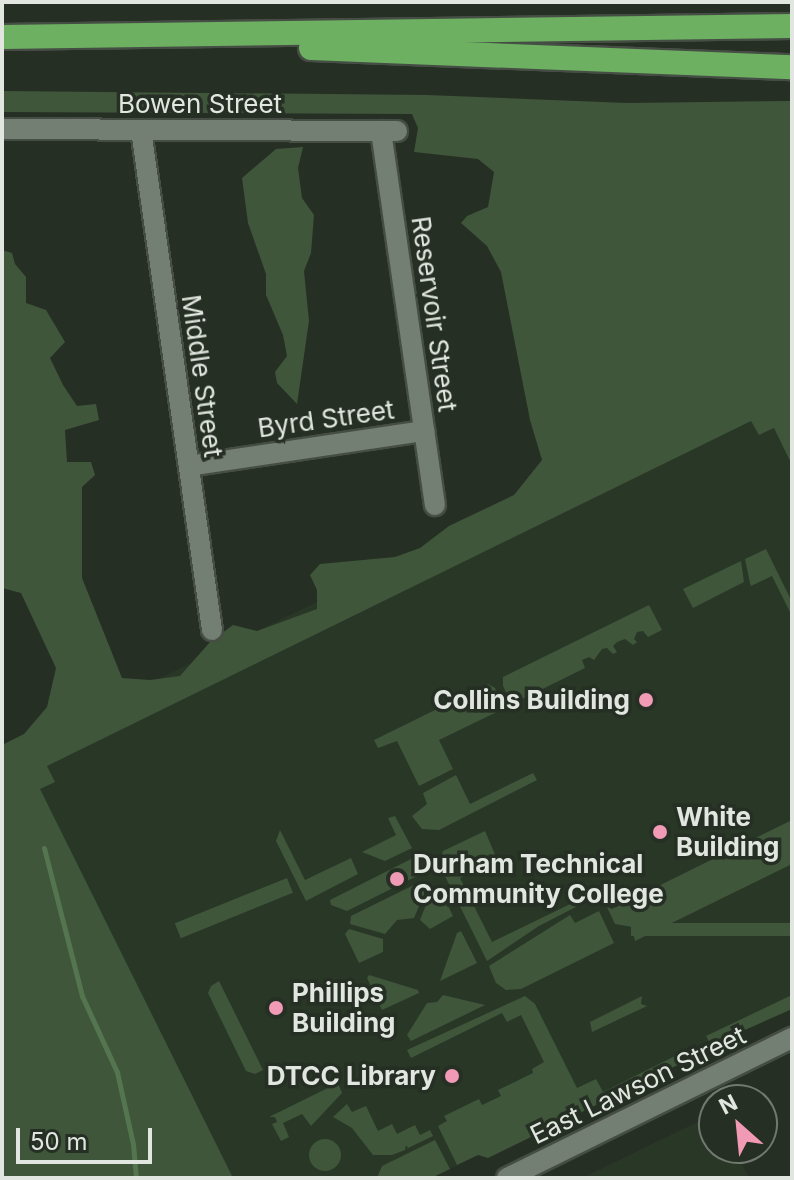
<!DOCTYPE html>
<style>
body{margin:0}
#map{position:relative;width:794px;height:1180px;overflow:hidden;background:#262f24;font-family:Inter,sans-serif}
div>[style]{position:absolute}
.built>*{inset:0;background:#293727}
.green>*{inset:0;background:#3f563b;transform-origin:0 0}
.round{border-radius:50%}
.stream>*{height:5px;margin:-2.5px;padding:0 2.5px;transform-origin:2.5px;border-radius:2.5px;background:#54754f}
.roads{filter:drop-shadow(2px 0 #454d44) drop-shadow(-2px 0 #454d44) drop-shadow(0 2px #454d44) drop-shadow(0 -2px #454d44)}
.minor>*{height:20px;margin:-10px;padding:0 10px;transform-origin:10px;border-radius:10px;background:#737f72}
.highway>*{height:24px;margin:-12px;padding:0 12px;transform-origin:12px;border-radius:12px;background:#6db062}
.dots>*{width:22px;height:22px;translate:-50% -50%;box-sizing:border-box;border:4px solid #262f24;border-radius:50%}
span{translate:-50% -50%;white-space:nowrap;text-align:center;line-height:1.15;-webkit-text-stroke:7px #262f24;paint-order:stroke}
.street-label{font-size:26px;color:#e1e7e0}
.poi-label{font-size:26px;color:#e1e7e0;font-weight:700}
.right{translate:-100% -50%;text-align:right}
.left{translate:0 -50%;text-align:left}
.frame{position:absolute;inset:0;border:4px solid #e1e7e0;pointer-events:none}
.north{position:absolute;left:698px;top:1084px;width:80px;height:80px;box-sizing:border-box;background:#262f24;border:2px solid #71796f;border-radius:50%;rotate:333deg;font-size:22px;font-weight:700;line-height:32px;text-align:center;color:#e1e7e0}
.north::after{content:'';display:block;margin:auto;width:28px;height:36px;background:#f09ab5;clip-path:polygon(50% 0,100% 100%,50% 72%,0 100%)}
.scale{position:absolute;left:16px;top:1128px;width:136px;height:36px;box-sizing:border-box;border:4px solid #e1e7e0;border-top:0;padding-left:10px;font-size:24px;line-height:28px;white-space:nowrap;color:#e1e7e0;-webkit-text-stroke:6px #262f24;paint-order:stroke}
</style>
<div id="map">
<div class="built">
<div style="clip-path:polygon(792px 371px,792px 1003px,431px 1178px,2px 1178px,2px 755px)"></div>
<div style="clip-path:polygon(714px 1114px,714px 1148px,734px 1148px,749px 1178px,582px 1178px)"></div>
</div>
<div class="green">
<div style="clip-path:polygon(2px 91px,427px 95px,627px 103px,792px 101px,792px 465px,774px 428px,759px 435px,751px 421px,47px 766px,55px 782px,40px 789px,233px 1178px,2px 1178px,2px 745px,24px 734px,47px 707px,56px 668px,21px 593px,2px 588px,2px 250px,12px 253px,15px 264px,26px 277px,26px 303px,46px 310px,65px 342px,50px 358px,63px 385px,77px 406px,96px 404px,99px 420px,65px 430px,67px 462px,91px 462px,95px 475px,82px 487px,82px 578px,122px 678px,150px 680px,180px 676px,210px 642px,233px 625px,257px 631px,317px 609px,317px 590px,310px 575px,320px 564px,395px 557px,420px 548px,449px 526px,514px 495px,542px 460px,530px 420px,501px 272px,487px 246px,461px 223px,467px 216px,488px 207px,494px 172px,478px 159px,414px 152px,418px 128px,412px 114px,2px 112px)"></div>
<div style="clip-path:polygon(303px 147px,298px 168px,302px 198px,314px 215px,311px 253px,304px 271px,309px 321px,297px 404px,277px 383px,275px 372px,287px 356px,283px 335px,266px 295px,266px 274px,248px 223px,242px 178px,276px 149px)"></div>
<div style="clip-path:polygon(766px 549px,792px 602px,792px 616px,772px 576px,751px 586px,750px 583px,745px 559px)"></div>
<div style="clip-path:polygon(741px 561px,744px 582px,693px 608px,683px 589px)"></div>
<div style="clip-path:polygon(649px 605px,662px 630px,648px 637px,643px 631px,637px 632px,634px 639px,637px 642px,633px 645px,625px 639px,617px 642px,613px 646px,617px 652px,613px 654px,607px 648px,602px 649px,594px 660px,589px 657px,582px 660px,585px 668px,512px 704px,503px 686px,503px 677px)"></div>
<div style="clip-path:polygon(488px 684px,495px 688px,505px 708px,439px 740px,453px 769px,419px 786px,397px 741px,378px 748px,374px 740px)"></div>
<div style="clip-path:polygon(533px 773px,537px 780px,439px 830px,422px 829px,412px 816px,427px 804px,423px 793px,456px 775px,470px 804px)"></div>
<div style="clip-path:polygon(395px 816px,412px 848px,385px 861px,362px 852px,396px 835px,388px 818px)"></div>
<div style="clip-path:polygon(792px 820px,792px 864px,635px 941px,632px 927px,615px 924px,607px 907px,612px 909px)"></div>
<div style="clip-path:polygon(280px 830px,305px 880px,351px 858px,358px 874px,306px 901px,276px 841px)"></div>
<div style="clip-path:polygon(485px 831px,497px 859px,460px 878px,492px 942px,593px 893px,595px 897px,539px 926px,487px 961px,439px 864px,443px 851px)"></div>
<div style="clip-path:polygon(417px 856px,422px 859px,419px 875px,347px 911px,331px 905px,330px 900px)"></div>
<div style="left:287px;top:878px;width:16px;height:121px;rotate:68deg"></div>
<div style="clip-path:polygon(422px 881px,428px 885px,414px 918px,397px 920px,385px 934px,350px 924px,351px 916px)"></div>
<div style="clip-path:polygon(433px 887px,439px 887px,453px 916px,430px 929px,420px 920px)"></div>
<div style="clip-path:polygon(599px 911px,614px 943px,521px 989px,506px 990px,496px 983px,489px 966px,570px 915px,575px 923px)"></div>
<div style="left:792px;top:923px;width:13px;height:161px;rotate:90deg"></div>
<div style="clip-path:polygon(349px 929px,383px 939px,383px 952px,359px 963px,345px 934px)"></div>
<div style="clip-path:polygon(461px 931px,477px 963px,440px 981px,457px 933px)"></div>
<div style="clip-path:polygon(369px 975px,418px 990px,419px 993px,382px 1010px,367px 978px)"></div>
<div style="clip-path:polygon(219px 981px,263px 1070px,255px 1074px,246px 1071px,208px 993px,211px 986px)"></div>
<div style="clip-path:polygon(443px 995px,485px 1005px,411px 1041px,407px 1035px,427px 1003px,437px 1002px)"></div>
<div style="clip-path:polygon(792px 995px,792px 1009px,711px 1045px,706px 1036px)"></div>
<div style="clip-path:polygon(525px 996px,535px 1004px,577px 1088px,596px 1079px,603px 1092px,687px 1050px,694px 1057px,488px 1158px,478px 1155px,457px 1165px,438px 1126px,447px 1121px,444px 1116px,479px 1099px,482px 1105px,501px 1096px,498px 1090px,533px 1073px,532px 1069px,544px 1062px,521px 1015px,507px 1022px,502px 1013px,411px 1058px,407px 1050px)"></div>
<div style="clip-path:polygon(642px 996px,641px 1004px,647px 1006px,592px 1032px,590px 1022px)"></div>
<div style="clip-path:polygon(338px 1083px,342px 1093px,311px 1126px,302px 1114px,283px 1123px,289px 1137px,281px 1141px,272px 1124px,277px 1122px,275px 1117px,269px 1117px)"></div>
<div style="clip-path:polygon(347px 1104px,352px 1112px,366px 1106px,378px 1131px,392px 1124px,397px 1134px,415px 1125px,420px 1135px,430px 1130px,433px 1136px,408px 1148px,406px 1145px,405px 1150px,392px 1155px,373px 1155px,352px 1128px,333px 1117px)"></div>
<div class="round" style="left:309px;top:1139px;width:32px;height:32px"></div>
<div style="clip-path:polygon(435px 1140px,450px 1169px,431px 1178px,377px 1178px,382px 1166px)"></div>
</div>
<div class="stream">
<div style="left:44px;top:848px;width:153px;rotate:75.6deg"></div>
<div style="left:82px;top:996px;width:84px;rotate:65.3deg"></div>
<div style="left:117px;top:1072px;width:74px;rotate:77.5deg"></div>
<div style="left:133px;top:1144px;width:34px;rotate:85deg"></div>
</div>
<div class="roads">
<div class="minor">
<div style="left:2px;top:129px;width:395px;rotate:0.3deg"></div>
<div style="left:141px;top:130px;width:505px;rotate:81.92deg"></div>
<div style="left:381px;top:131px;width:378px;rotate:81.8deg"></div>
<div style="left:189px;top:466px;width:238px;rotate:-8.5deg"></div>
<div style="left:507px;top:1178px;width:318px;rotate:-26.2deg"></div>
</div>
<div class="highway">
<div style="left:2px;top:37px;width:790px;rotate:-0.8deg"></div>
<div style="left:311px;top:48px;width:481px;rotate:2.3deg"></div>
</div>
</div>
<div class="dots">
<div style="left:646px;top:700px;background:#f09ab5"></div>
<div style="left:660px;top:832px;background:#f09ab5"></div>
<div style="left:397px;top:879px;background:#f09ab5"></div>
<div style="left:276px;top:1008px;background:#f09ab5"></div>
<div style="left:452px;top:1076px;background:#f09ab5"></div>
</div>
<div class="street-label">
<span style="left:200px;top:104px">Bowen Street</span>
<span style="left:434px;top:314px;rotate:82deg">Reservoir Street</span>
<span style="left:202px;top:376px;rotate:82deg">Middle Street</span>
<span style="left:326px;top:419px;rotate:-8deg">Byrd Street</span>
<span style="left:638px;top:1085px;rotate:-26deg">East Lawson Street</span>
</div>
<div class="poi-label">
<span class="right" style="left:630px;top:700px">Collins Building</span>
<span class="left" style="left:676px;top:832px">White<br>Building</span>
<span class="left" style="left:413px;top:879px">Durham Technical<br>Community College</span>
<span class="left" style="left:292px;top:1008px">Phillips<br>Building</span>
<span class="right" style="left:436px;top:1076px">DTCC Library</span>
</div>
<div class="frame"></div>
<div class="north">N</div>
<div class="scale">50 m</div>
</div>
